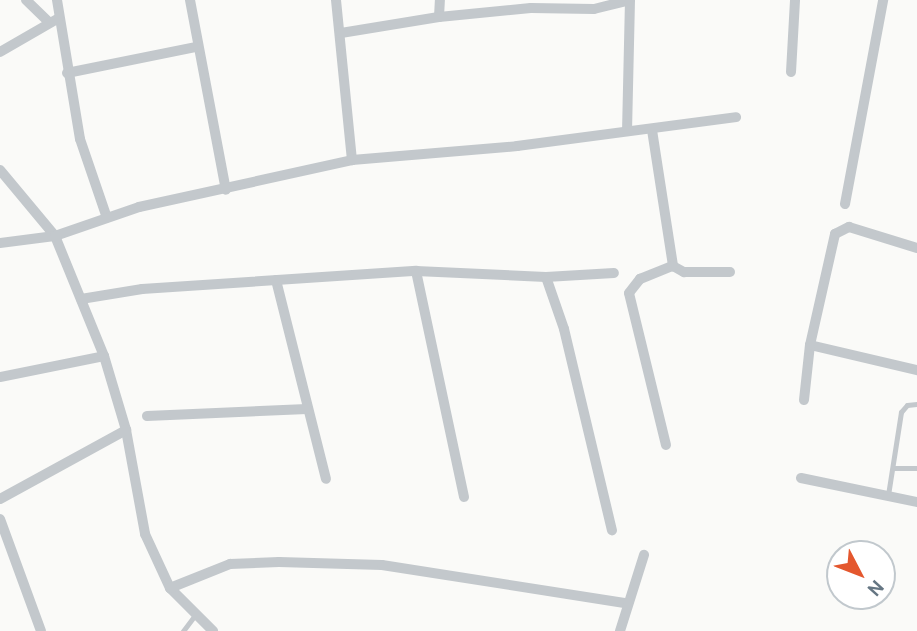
<!DOCTYPE html>
<style>
body{margin:0}
#map{position:relative;width:917px;height:631px;overflow:hidden;background:#fafaf8;font-family:Cabin,sans-serif}
div>[style]{position:absolute}
.lane>*{height:5px;margin:-2.5px;padding:0 2.5px;transform-origin:2.5px;border-radius:2.5px;background:#c3c8cc}
.street>*{height:10px;margin:-5px;padding:0 5px;transform-origin:5px;border-radius:5px;background:#c3c8cc}
span{translate:-50% -50%;white-space:nowrap;text-align:center;line-height:1.15;-webkit-text-stroke:7px #fff;paint-order:stroke}
.north{position:absolute;left:826px;top:540px;width:70px;height:70px;box-sizing:border-box;background:#fff;border:2px solid #c1c8cd;border-radius:50%;rotate:132deg;font-size:19px;font-weight:700;line-height:28px;text-align:center;color:#657683}
.north::after{content:'';display:block;margin:auto;width:24px;height:32px;background:#e4572e;clip-path:polygon(50% 0,100% 100%,50% 72%,0 100%)}
</style>
<div id="map">
<div class="lane">
<div style="left:893px;top:468px;width:24px"></div>
<div style="left:888px;top:495px;width:84px;rotate:-81.1deg"></div>
<div style="left:901px;top:412px;width:9px;rotate:-49deg"></div>
<div style="left:907px;top:405px;width:10px;rotate:-6deg"></div>
<div style="left:183px;top:631px;width:20px;rotate:-53deg"></div>
</div>
<div class="street">
<div style="left:26px;top:0;width:30px;rotate:44deg"></div>
<div style="left:57px;top:0;width:141px;rotate:80.6deg"></div>
<div style="left:80px;top:139px;width:83px;rotate:71.1deg"></div>
<div style="left:190px;top:0;width:193px;rotate:79.3deg"></div>
<div style="left:336px;top:0;width:161px;rotate:84.3deg"></div>
<div style="left:439px;top:17px;width:17px;rotate:-87deg"></div>
<div style="left:341px;top:33px;width:99px;rotate:-9.3deg"></div>
<div style="left:439px;top:17px;width:92px;rotate:-5.6deg"></div>
<div style="left:531px;top:8px;width:63px;rotate:0.9deg"></div>
<div style="left:594px;top:9px;width:37px;rotate:-14deg"></div>
<div style="left:630px;top:0;width:131px;rotate:91.3deg"></div>
<div style="left:0;top:52px;width:68px;rotate:-30deg"></div>
<div style="left:791px;top:72px;width:72px;rotate:-86.8deg"></div>
<div style="left:67px;top:73px;width:132px;rotate:-11.4deg"></div>
<div style="left:652px;top:130px;width:138px;rotate:81.2deg"></div>
<div style="left:0;top:170px;width:86px;rotate:50.2deg"></div>
<div style="left:55px;top:236px;width:130px;rotate:67.8deg"></div>
<div style="left:104px;top:356px;width:77px;rotate:73.4deg"></div>
<div style="left:126px;top:430px;width:106px;rotate:79.6deg"></div>
<div style="left:145px;top:534px;width:60px;rotate:65.2deg"></div>
<div style="left:170px;top:588px;width:61px;rotate:45deg"></div>
<div style="left:845px;top:204px;width:208px;rotate:-79.4deg"></div>
<div style="left:0;top:243px;width:55px;rotate:-7.3deg"></div>
<div style="left:55px;top:236px;width:89px;rotate:-19deg"></div>
<div style="left:139px;top:207px;width:218px;rotate:-12.4deg"></div>
<div style="left:352px;top:160px;width:166px;rotate:-4.8deg"></div>
<div style="left:517px;top:146px;width:221px;rotate:-7.5deg"></div>
<div style="left:673px;top:266px;width:13px;rotate:29deg"></div>
<div style="left:684px;top:272px;width:46px"></div>
<div style="left:416px;top:271px;width:231px;rotate:78deg"></div>
<div style="left:546px;top:277px;width:55px;rotate:70.9deg"></div>
<div style="left:564px;top:329px;width:207px;rotate:76.6deg"></div>
<div style="left:276px;top:280px;width:205px;rotate:75.9deg"></div>
<div style="left:81px;top:299px;width:62px;rotate:-9.3deg"></div>
<div style="left:142px;top:289px;width:275px;rotate:-3.8deg"></div>
<div style="left:416px;top:271px;width:130px;rotate:2.6deg"></div>
<div style="left:546px;top:277px;width:68px;rotate:-3.4deg"></div>
<div style="left:810px;top:345px;width:110px;rotate:13.2deg"></div>
<div style="left:0;top:377px;width:106px;rotate:-11.4deg"></div>
<div style="left:804px;top:400px;width:55px;rotate:-83.8deg"></div>
<div style="left:810px;top:345px;width:114px;rotate:-77.3deg"></div>
<div style="left:835px;top:234px;width:16px;rotate:-27deg"></div>
<div style="left:849px;top:227px;width:71px;rotate:17.2deg"></div>
<div style="left:147px;top:416px;width:160px;rotate:-2.5deg"></div>
<div style="left:666px;top:445px;width:156px;rotate:-103.7deg"></div>
<div style="left:629px;top:293px;width:18px;rotate:-52deg"></div>
<div style="left:640px;top:279px;width:35px;rotate:-22deg"></div>
<div style="left:801px;top:478px;width:118px;rotate:11.7deg"></div>
<div style="left:0;top:499px;width:144px;rotate:-28.7deg"></div>
<div style="left:0;top:519px;width:119px;rotate:69.9deg"></div>
<div style="left:170px;top:588px;width:65px;rotate:-21.8deg"></div>
<div style="left:230px;top:564px;width:49px;rotate:-2.3deg"></div>
<div style="left:279px;top:562px;width:103px;rotate:1.7deg"></div>
<div style="left:382px;top:565px;width:247px;rotate:8.9deg"></div>
<div style="left:620px;top:631px;width:80px;rotate:-72.5deg"></div>
</div>
<div class="north">N</div>
</div>
